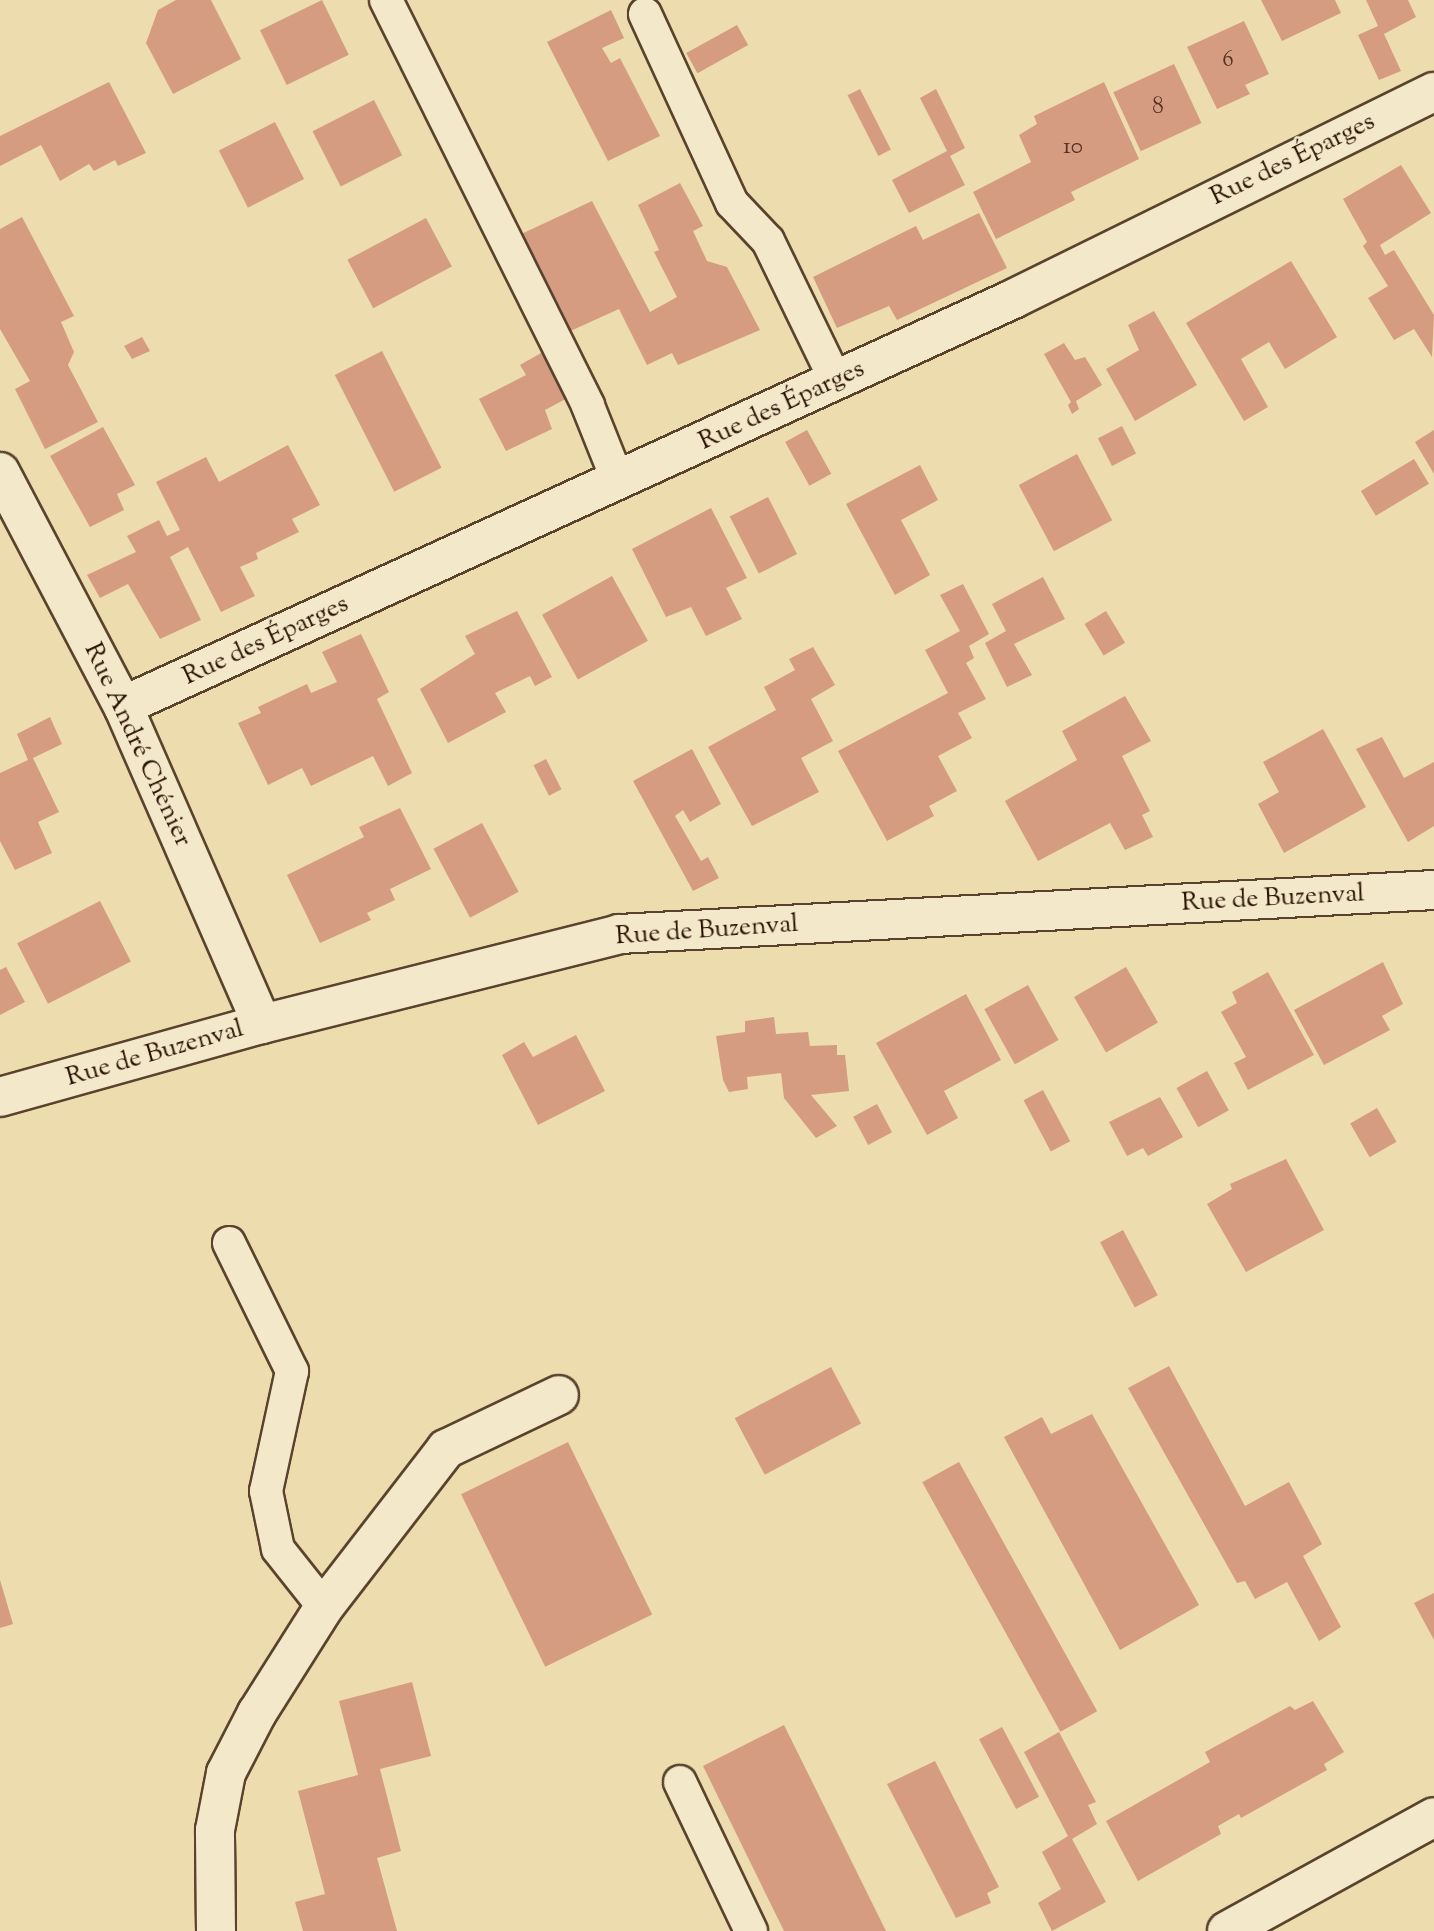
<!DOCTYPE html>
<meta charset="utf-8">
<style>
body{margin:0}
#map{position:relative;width:1434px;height:1931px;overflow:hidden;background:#ecdcae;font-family:"Sorts Mill Goudy",serif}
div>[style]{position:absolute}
.building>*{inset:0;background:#d69c82;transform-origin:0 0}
.roads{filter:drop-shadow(2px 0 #59432d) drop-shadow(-2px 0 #59432d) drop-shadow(0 2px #59432d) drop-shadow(0 -2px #59432d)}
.service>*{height:32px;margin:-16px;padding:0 16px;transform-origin:16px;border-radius:16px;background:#f3e8ca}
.minor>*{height:38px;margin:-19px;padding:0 19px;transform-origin:19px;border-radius:19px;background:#f3e8ca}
span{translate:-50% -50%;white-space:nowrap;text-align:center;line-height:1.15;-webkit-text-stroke:5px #f3e8ca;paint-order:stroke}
.number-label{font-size:23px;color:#543322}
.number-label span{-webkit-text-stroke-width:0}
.street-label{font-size:26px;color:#281002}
</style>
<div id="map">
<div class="building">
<div style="clip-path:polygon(176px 0,211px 0,241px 59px,173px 94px,146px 43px,158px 10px)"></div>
<div style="left:322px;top:0;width:61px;height:69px;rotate:64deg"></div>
<div style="clip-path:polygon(1261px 0,1335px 0,1341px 13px,1282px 41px)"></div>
<div style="clip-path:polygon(1366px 0,1408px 0,1416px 17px,1384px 34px,1401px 71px,1379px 80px,1358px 35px,1378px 26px)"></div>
<div style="clip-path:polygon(611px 10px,624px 38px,602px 48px,611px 63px,620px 58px,660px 136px,608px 161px,547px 42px)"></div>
<div style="clip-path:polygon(1244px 21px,1269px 74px,1245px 85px,1250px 94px,1217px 109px,1187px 47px)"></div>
<div style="left:737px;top:25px;width:23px;height:58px;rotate:61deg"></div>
<div style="left:1174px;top:64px;width:65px;height:67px;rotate:65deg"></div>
<div style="clip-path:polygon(109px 82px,146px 153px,118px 166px,115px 160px,94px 171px,89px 164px,60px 181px,41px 145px,0 166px,0 136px)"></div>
<div style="clip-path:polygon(1104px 82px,1139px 159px,1071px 192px,1075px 200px,996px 239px,973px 192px,1031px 162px,1019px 135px,1037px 124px,1034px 116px)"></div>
<div style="left:860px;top:89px;width:68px;height:14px;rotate:63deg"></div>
<div style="clip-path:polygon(936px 89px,965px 148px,950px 156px,965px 185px,909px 213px,892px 180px,947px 151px,920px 98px)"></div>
<div style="left:374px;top:100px;width:62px;height:69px;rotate:63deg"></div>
<div style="left:275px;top:122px;width:64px;height:63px;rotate:63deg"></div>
<div style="clip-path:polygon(1401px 165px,1431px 213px,1380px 245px,1385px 255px,1394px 250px,1434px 315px,1432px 357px,1414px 329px,1394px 340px,1368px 298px,1388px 286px,1363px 246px,1367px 242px,1343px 199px)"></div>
<div style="clip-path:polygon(680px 183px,703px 226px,693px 231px,707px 261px,727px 267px,760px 330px,678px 365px,672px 353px,647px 365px,619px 309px,566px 333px,517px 236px,592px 201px,650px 312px,677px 297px,654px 252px,659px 250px,638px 205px)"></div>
<div style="clip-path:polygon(979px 213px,1007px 268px,897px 320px,889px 306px,837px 328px,813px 277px,916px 226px,923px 240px)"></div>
<div style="clip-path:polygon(22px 217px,74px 316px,61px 322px,74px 352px,68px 365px,98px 422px,45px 449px,15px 389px,30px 381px,0 329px,0 229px)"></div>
<div style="left:426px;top:218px;width:55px;height:89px;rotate:62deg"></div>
<div style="clip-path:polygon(1291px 261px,1337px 337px,1285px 369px,1269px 342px,1241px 359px,1268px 407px,1244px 421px,1186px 323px)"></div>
<div style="clip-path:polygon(1154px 311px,1197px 385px,1135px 421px,1106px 369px,1139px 350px,1128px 325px)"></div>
<div style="clip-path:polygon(142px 337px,150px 351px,132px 359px,124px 346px)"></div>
<div style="clip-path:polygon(1064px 343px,1075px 360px,1085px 357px,1102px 385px,1076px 401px,1079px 409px,1072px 414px,1068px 405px,1071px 402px,1044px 354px)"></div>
<div style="clip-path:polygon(548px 349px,573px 395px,545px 410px,552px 429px,506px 451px,479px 399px,526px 375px,520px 365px)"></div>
<div style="left:382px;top:351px;width:131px;height:53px;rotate:63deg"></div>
<div style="left:1122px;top:426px;width:31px;height:27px;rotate:63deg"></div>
<div style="clip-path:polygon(103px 427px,135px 485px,117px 494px,124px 510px,90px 527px,50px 456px)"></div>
<div style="left:807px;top:430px;width:50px;height:25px;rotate:61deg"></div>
<div style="clip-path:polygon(1434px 430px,1434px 474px,1415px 442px)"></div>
<div style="clip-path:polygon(288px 445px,320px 505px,292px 519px,299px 532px,256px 553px,258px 559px,240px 567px,255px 596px,221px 612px,188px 547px,170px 557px,201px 620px,160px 639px,128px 584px,100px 598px,87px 575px,136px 552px,127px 536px,159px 520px,167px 536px,180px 530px,156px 482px,206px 457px,219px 482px)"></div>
<div style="left:1077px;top:454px;width:75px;height:66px;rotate:62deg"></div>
<div style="left:1414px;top:459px;width:29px;height:62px;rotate:59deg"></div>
<div style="clip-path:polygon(920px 465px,938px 500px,901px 520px,930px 575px,895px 595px,846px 504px)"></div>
<div style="left:768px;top:497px;width:64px;height:43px;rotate:63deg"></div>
<div style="clip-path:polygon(711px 508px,747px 578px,726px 588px,742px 619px,706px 636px,691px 607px,666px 617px,632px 549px)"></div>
<div style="left:612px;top:576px;width:74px;height:80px;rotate:61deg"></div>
<div style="clip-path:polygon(1043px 577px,1065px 619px,1014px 644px,1032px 675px,1007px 687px,985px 643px,1006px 631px,992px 604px)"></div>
<div style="clip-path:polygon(963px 584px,989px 634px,969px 646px,974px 658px,966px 663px,986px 699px,958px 713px,972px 738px,938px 756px,957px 791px,929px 806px,934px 816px,887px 841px,838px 751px,948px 693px,925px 650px,960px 631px,940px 595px)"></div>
<div style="clip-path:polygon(517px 611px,552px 677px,535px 686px,530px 676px,495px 693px,506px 712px,448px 743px,420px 689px,475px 654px,465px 636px)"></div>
<div style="left:1106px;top:611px;width:37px;height:25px;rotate:59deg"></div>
<div style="clip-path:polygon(361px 634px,389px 692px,377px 699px,412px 773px,388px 786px,373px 756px,311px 786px,302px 768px,268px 785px,238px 723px,261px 713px,258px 707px,307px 684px,311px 693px,337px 682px,322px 652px)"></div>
<div style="clip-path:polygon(813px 647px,835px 685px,811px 699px,833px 741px,801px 758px,819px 792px,752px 826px,708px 747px,776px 710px,764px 687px,795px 670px,789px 659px)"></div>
<div style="clip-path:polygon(1125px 696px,1151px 741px,1122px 756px,1150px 811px,1142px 815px,1153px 837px,1125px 850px,1110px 823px,1038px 861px,1005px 801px,1077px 760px,1062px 731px)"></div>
<div style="clip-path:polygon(50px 717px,62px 744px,33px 758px,59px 812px,38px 822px,52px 853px,15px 870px,0 841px,0 773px,28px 760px,17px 734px)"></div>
<div style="clip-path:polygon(1323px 729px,1366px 807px,1284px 853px,1258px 804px,1279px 792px,1263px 762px)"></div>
<div style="clip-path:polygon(1382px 737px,1404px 778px,1434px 762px,1434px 826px,1408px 842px,1356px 749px)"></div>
<div style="clip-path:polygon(692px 749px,721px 804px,690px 822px,683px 810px,675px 816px,701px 861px,708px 857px,719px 878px,693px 891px,633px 781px)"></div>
<div style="left:546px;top:759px;width:34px;height:14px;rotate:63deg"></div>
<div style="clip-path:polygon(400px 808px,431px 869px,390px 889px,395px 900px,367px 913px,371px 920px,320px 943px,287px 875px,364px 837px,359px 827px)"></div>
<div style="left:482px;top:823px;width:78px;height:55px;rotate:62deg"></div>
<div style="left:100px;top:901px;width:68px;height:93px;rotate:63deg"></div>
<div style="clip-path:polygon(1383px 962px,1403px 1004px,1382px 1016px,1390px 1030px,1324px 1065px,1294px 1010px)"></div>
<div style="clip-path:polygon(6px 967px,25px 1002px,0 1015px,0 970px)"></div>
<div style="left:1126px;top:967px;width:64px;height:60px;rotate:60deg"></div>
<div style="clip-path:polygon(1268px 972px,1314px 1055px,1248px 1090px,1234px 1063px,1246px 1057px,1221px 1012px,1237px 1003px,1232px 992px)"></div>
<div style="left:1028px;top:985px;width:63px;height:50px;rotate:61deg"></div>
<div style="clip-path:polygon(966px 994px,1001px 1060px,944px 1091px,958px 1118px,927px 1135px,876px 1043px)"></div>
<div style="clip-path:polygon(774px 1017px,776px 1034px,808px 1032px,810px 1046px,837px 1045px,837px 1055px,845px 1055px,849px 1091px,811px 1095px,837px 1126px,816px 1138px,784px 1098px,781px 1073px,747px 1077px,748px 1089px,729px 1092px,723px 1080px,716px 1036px,745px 1032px,745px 1021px)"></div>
<div style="clip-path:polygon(576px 1035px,605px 1091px,538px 1125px,502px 1055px,524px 1042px,533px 1057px)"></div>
<div style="left:1207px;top:1071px;width:45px;height:35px;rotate:61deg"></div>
<div style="left:1043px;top:1090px;width:58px;height:22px;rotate:62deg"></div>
<div style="clip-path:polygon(1160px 1097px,1183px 1137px,1148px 1156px,1143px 1148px,1127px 1156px,1109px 1122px)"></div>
<div style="left:877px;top:1104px;width:32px;height:27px;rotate:62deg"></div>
<div style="left:1377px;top:1108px;width:39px;height:31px;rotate:60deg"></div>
<div style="clip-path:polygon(1286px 1159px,1324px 1230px,1246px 1272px,1207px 1204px,1232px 1189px,1230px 1184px)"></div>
<div style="left:1123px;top:1230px;width:74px;height:26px;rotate:62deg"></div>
<div style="clip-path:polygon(1169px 1366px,1245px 1506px,1289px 1482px,1322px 1544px,1303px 1556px,1341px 1627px,1319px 1641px,1287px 1582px,1255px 1599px,1245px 1581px,1237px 1583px,1128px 1388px)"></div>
<div style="left:831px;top:1367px;width:64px;height:109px;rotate:62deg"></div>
<div style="clip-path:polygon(1092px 1414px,1199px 1605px,1120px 1650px,1004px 1437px,1042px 1417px,1051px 1434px)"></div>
<div style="left:568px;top:1442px;width:192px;height:119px;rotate:64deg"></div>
<div style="left:959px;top:1462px;width:285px;height:42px;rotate:61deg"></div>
<div style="clip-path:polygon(0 1580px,13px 1624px,0 1628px)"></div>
<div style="clip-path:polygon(1434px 1593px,1434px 1640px,1414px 1603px)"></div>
<div style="clip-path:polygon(412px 1682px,431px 1756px,380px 1769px,401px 1851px,377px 1858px,397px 1931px,303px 1931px,295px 1902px,325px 1894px,298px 1791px,358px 1775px,339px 1701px)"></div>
<div style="clip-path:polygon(1313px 1701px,1344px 1752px,1324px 1764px,1327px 1770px,1241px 1818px,1239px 1814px,1218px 1826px,1221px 1834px,1138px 1881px,1106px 1821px,1210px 1762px,1205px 1752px,1290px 1706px,1295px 1710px)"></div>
<div style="clip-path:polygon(784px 1725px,886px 1931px,784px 1931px,703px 1766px)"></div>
<div style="left:1002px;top:1727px;width:79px;height:26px;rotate:62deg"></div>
<div style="clip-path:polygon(1059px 1732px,1096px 1802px,1088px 1805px,1097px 1824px,1072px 1839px,1106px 1902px,1052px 1931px,1038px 1903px,1061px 1889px,1042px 1852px,1068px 1836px,1024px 1752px)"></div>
<div style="clip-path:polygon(935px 1761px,999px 1887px,987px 1893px,991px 1903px,956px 1918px,887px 1784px)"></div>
</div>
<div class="roads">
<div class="service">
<div style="left:386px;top:0;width:453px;rotate:63.5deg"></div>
<div style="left:588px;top:406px;width:81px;rotate:68.2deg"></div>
<div style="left:645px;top:14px;width:208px;rotate:65.3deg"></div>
<div style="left:732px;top:203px;width:52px;rotate:46.5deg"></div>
<div style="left:768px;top:241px;width:156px;rotate:64.1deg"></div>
<div style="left:229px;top:1243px;width:143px;rotate:63.8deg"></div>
<div style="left:292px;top:1371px;width:123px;rotate:102.2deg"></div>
<div style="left:266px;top:1491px;width:59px;rotate:78.3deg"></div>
<div style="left:278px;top:1549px;width:74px;rotate:51.6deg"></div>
<div style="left:680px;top:1782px;width:165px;rotate:64.5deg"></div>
</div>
<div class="minor">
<div style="left:0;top:472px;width:264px;rotate:62.3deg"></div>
<div style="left:123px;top:706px;width:347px;rotate:66.4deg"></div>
<div style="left:123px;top:706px;width:979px;rotate:-24.57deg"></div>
<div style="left:1013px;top:299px;width:469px;rotate:-26.2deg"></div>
<div style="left:0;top:1097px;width:272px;rotate:-15.6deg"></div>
<div style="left:262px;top:1024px;width:368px;rotate:-14.1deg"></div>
<div style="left:619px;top:934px;width:816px;rotate:-3.09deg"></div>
<div style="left:216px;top:1931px;width:101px;rotate:-90.6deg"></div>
<div style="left:215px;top:1830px;width:58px;rotate:-79.1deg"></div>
<div style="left:226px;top:1773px;width:68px;rotate:-62.7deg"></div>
<div style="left:257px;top:1713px;width:125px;rotate:-57.7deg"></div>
<div style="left:324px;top:1607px;width:200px;rotate:-52.3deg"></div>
<div style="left:446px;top:1449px;width:125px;rotate:-25.5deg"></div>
<div style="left:1227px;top:1931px;width:236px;rotate:-28.8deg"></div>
</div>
</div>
<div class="number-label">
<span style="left:1228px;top:61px">6</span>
<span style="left:1158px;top:108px">8</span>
<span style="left:1073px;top:148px">10</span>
</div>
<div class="street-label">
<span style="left:1293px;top:160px;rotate:-26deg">Rue des Éparges</span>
<span style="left:782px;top:406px;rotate:-25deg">Rue des Éparges</span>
<span style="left:266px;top:641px;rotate:-25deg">Rue des Éparges</span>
<span style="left:137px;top:745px;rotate:65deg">Rue André Chénier</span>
<span style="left:1273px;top:899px;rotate:-3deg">Rue de Buzenval</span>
<span style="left:707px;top:931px;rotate:-4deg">Rue de Buzenval</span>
<span style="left:155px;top:1054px;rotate:-16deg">Rue de Buzenval</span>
</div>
</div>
